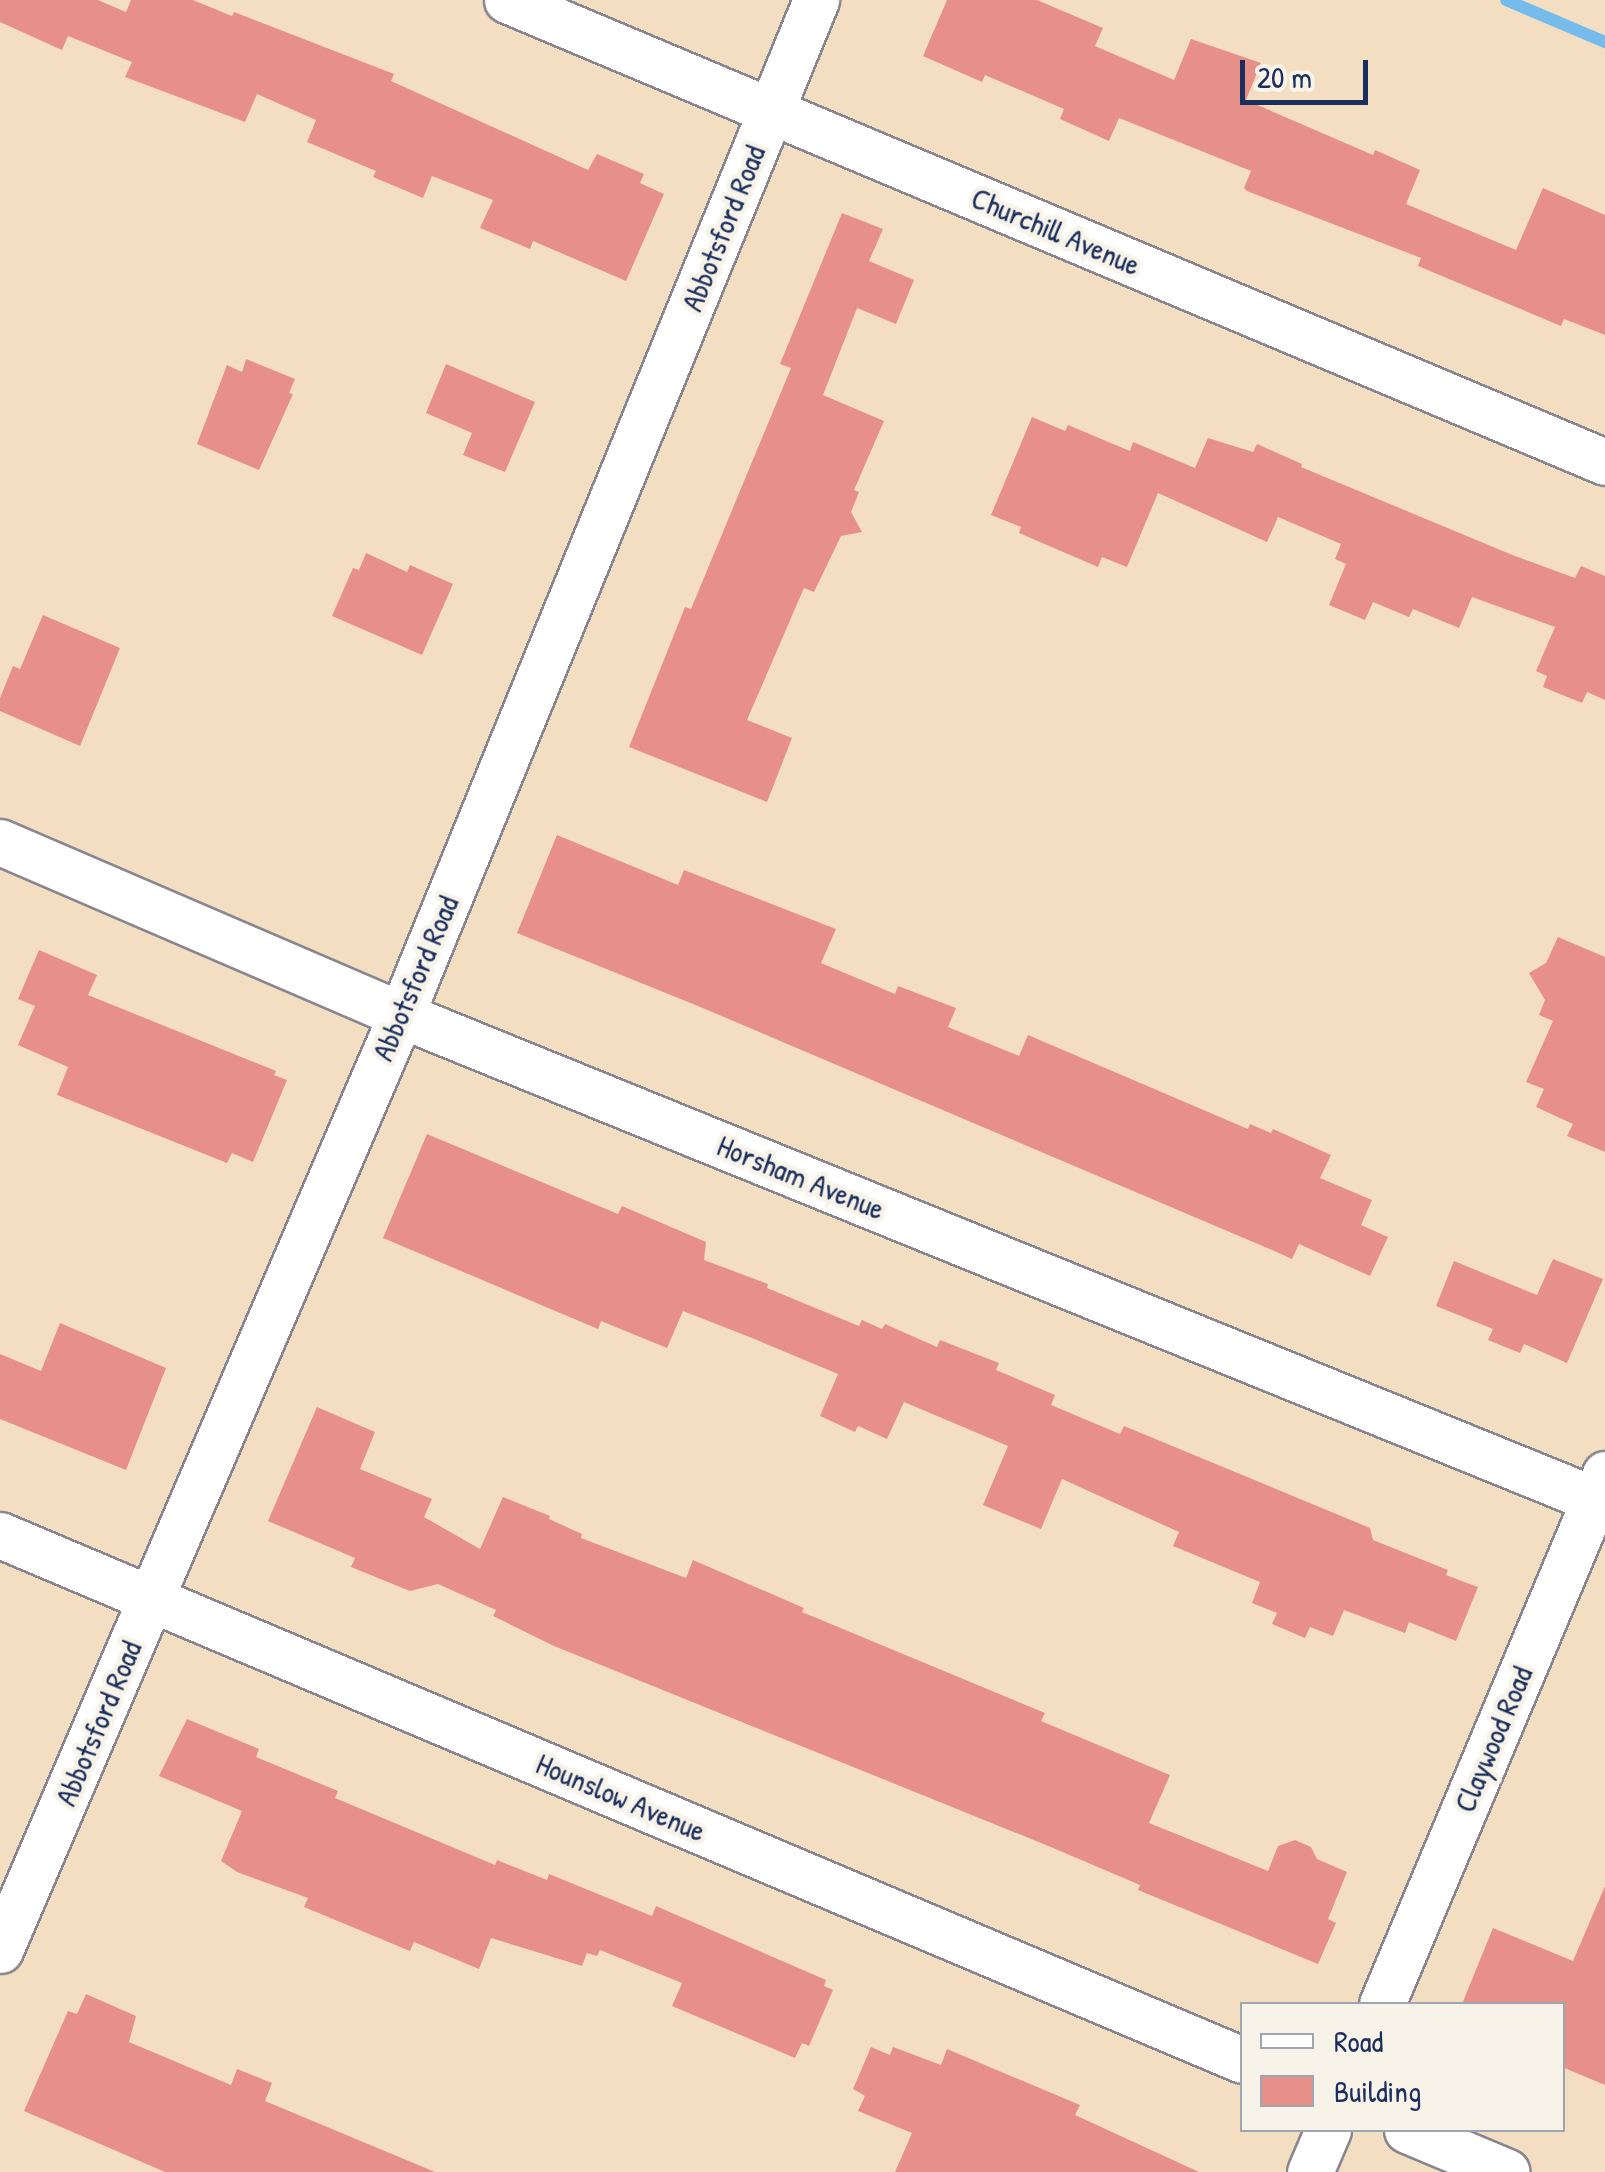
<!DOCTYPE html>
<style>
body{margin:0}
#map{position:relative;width:1605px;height:2172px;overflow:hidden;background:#f4dec2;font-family:"Patrick Hand",sans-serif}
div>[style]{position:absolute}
.stream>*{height:12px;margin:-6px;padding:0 6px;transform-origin:6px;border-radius:6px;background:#75bcec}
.building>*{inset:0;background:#e7908a}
.roads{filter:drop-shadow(2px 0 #888690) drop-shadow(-2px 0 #888690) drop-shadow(0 2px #888690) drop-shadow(0 -2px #888690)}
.minor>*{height:45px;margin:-22.5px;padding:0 22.5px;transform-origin:22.5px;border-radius:22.5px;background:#fff}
span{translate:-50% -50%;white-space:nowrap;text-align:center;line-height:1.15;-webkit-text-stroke:9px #f7f3e8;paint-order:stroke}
.street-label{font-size:30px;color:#1b2f5e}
.legend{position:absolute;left:1240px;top:2002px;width:325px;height:130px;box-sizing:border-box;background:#f7f3e8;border:2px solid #9fa5b1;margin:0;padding:12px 18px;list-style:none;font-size:30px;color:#1b2f5e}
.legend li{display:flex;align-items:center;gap:20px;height:50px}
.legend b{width:50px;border:2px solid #9fa5b1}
.scale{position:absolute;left:1240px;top:60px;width:128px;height:45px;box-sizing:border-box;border:5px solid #1b2f5e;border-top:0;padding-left:12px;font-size:30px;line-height:35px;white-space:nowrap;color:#1b2f5e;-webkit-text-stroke:8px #f7f3e8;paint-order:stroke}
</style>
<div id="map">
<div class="stream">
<div style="left:1506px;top:0;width:108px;rotate:23deg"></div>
</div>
<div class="building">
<div style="clip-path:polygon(0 0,98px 0,126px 12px,131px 0,193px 0,232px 16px,234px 12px,394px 74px,391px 81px,588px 170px,597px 154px,644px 174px,640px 183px,664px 194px,626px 281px,533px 241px,530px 249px,480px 228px,493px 200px,432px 176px,423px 198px,373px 177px,376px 171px,307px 142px,316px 120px,257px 94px,245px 122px,125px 77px,132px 62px,68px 36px,62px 50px,0 22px)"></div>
<div style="clip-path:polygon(947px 0,1037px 0,1103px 28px,1095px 46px,1174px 80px,1191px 39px,1261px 63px,1246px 100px,1373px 155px,1375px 150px,1420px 170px,1406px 204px,1516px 250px,1543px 188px,1605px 215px,1605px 335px,1564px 319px,1561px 326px,1418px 266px,1421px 258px,1247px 191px,1244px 188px,1251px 171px,1119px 118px,1109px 141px,1060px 119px,1064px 109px,985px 75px,982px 82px,923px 56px)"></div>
<div style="clip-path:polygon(842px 213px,883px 229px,869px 261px,914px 280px,896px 324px,857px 308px,823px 395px,884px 421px,854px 490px,859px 492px,851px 512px,862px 532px,841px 536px,814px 592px,804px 588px,747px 720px,792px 738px,767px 802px,629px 747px,685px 607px,691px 609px,791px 368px,780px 364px)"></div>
<div style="clip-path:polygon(246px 359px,295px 379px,289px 393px,293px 394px,259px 470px,197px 444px,227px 365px,242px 372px)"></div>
<div style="clip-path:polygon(446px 364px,535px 402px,505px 472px,463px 455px,472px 433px,426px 413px)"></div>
<div style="clip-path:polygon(1032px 417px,1065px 431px,1068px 425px,1130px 451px,1133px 442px,1195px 468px,1208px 438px,1253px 452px,1257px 444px,1302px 464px,1301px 467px,1510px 554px,1575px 578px,1581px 566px,1605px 576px,1605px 700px,1587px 692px,1582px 703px,1543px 687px,1547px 676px,1536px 671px,1555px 627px,1472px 597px,1459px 628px,1413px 609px,1409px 617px,1373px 602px,1365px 620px,1329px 605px,1346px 564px,1335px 559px,1341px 544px,1278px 517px,1267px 542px,1158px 493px,1127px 567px,1102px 557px,1098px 567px,1019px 533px,1021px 527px,991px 515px)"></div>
<div style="clip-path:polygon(366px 553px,407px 572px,410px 565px,453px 584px,422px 655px,332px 616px,353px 568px,359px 570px)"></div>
<div style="clip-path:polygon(43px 615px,120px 648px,80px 746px,0 711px,0 698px,13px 666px,20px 669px)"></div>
<div style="clip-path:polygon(557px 835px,678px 885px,684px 870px,836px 929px,821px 963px,895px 994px,898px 986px,956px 1008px,948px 1027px,1019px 1056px,1028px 1035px,1248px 1129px,1250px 1124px,1271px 1133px,1273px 1129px,1331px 1155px,1320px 1178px,1372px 1200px,1361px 1225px,1388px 1237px,1370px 1276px,1299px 1244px,1292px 1259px,1272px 1250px,698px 1006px,517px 933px)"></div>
<div style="clip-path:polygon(1558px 937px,1605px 957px,1605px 1152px,1567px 1136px,1573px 1124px,1536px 1107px,1544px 1089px,1526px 1082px,1553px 1021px,1539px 1015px,1545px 1000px,1529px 973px,1546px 963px)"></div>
<div style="clip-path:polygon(39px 950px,97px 975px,88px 995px,276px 1071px,274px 1075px,287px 1080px,253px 1162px,232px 1153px,227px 1163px,57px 1095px,68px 1067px,18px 1045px,35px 1006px,18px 999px)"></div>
<div style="clip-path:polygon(427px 1134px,618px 1214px,622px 1206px,706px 1242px,704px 1260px,768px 1284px,767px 1288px,859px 1326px,862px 1320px,882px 1329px,885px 1324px,937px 1347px,940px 1340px,999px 1363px,996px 1370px,1055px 1395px,1051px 1405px,1120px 1434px,1124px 1426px,1370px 1528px,1373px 1540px,1448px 1570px,1446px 1575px,1478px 1587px,1456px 1641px,1409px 1622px,1405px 1633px,1344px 1610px,1333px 1636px,1310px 1627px,1305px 1638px,1272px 1624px,1277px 1613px,1252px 1603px,1260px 1582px,1173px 1546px,1179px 1532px,1062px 1479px,1041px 1529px,983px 1505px,1008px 1446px,904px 1402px,887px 1439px,858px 1426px,855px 1432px,820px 1416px,838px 1374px,752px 1338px,683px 1311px,667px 1348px,601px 1321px,598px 1329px,383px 1238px)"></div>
<div style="clip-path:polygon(1553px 1259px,1603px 1279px,1567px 1363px,1524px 1344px,1520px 1353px,1488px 1340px,1493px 1329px,1436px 1306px,1454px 1261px,1537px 1295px)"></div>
<div style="clip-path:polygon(60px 1323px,166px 1368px,126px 1470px,0 1419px,0 1354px,41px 1371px)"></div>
<div style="clip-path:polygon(317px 1407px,375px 1432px,360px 1469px,432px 1499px,424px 1517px,480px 1549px,503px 1497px,550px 1516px,549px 1519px,582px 1534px,581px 1538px,686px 1578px,693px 1560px,804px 1608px,802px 1612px,1045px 1713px,1041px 1721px,1170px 1775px,1149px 1823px,1268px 1871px,1278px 1846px,1295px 1840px,1311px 1847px,1317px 1859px,1347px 1872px,1328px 1919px,1336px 1923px,1318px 1964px,1138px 1890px,1140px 1885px,1046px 1845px,554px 1646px,493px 1616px,496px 1610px,438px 1584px,410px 1591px,351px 1567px,355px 1558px,268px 1521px)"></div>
<div style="clip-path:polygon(187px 1719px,259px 1749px,256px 1757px,338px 1791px,335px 1798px,495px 1865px,497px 1860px,547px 1880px,549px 1874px,652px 1916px,656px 1906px,826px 1980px,824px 1986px,833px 1990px,809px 2046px,802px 2043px,795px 2058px,672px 2006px,682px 1983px,600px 1950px,597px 1956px,587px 1953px,582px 1966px,491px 1938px,479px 1969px,414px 1942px,410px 1951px,304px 1907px,308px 1898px,237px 1872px,221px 1861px,242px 1811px,159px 1776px)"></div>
<div style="clip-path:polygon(1605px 1886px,1605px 2085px,1562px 2067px,1562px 2004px,1462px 2004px,1493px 1928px,1573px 1961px)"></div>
<div style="clip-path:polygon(86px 1994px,136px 2016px,129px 2042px,231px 2085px,237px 2069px,272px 2083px,265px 2101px,435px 2172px,165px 2172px,24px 2111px,68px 2011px,77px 2014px)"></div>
<div style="clip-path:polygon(871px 2047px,890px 2055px,893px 2047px,941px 2065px,947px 2049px,1080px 2105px,1075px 2115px,1199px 2172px,895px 2172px,912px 2133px,858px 2111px,865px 2096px,853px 2089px)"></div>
</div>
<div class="roads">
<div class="minor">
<div style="left:507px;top:0;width:1191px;rotate:22.82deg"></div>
<div style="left:0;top:842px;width:437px;rotate:23.3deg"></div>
<div style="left:401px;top:1015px;width:1300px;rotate:22.1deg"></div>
<div style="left:0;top:1535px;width:1348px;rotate:22.91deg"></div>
<div style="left:0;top:1950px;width:1017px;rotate:-66.79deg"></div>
<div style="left:401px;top:1015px;width:1097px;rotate:-67.76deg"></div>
<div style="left:1382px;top:2004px;width:575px;rotate:-67.18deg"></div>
<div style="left:1407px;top:2130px;width:108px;rotate:22.8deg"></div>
<div style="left:1310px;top:2172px;width:46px;rotate:-66.8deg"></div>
</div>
</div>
<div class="street-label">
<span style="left:723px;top:228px;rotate:-68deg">Abbotsford Road</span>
<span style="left:1056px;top:231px;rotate:23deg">Churchill Avenue</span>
<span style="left:415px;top:978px;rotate:-67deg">Abbotsford Road</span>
<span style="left:801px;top:1177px;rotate:22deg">Horsham Avenue</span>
<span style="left:98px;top:1723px;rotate:-67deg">Abbotsford Road</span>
<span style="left:1493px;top:1739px;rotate:-67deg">Claywood Road</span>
<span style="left:621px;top:1797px;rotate:23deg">Hounslow Avenue</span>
</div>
<ul class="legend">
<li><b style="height:12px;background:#fff"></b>Road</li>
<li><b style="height:28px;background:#e7908a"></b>Building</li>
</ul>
<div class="scale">20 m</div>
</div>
